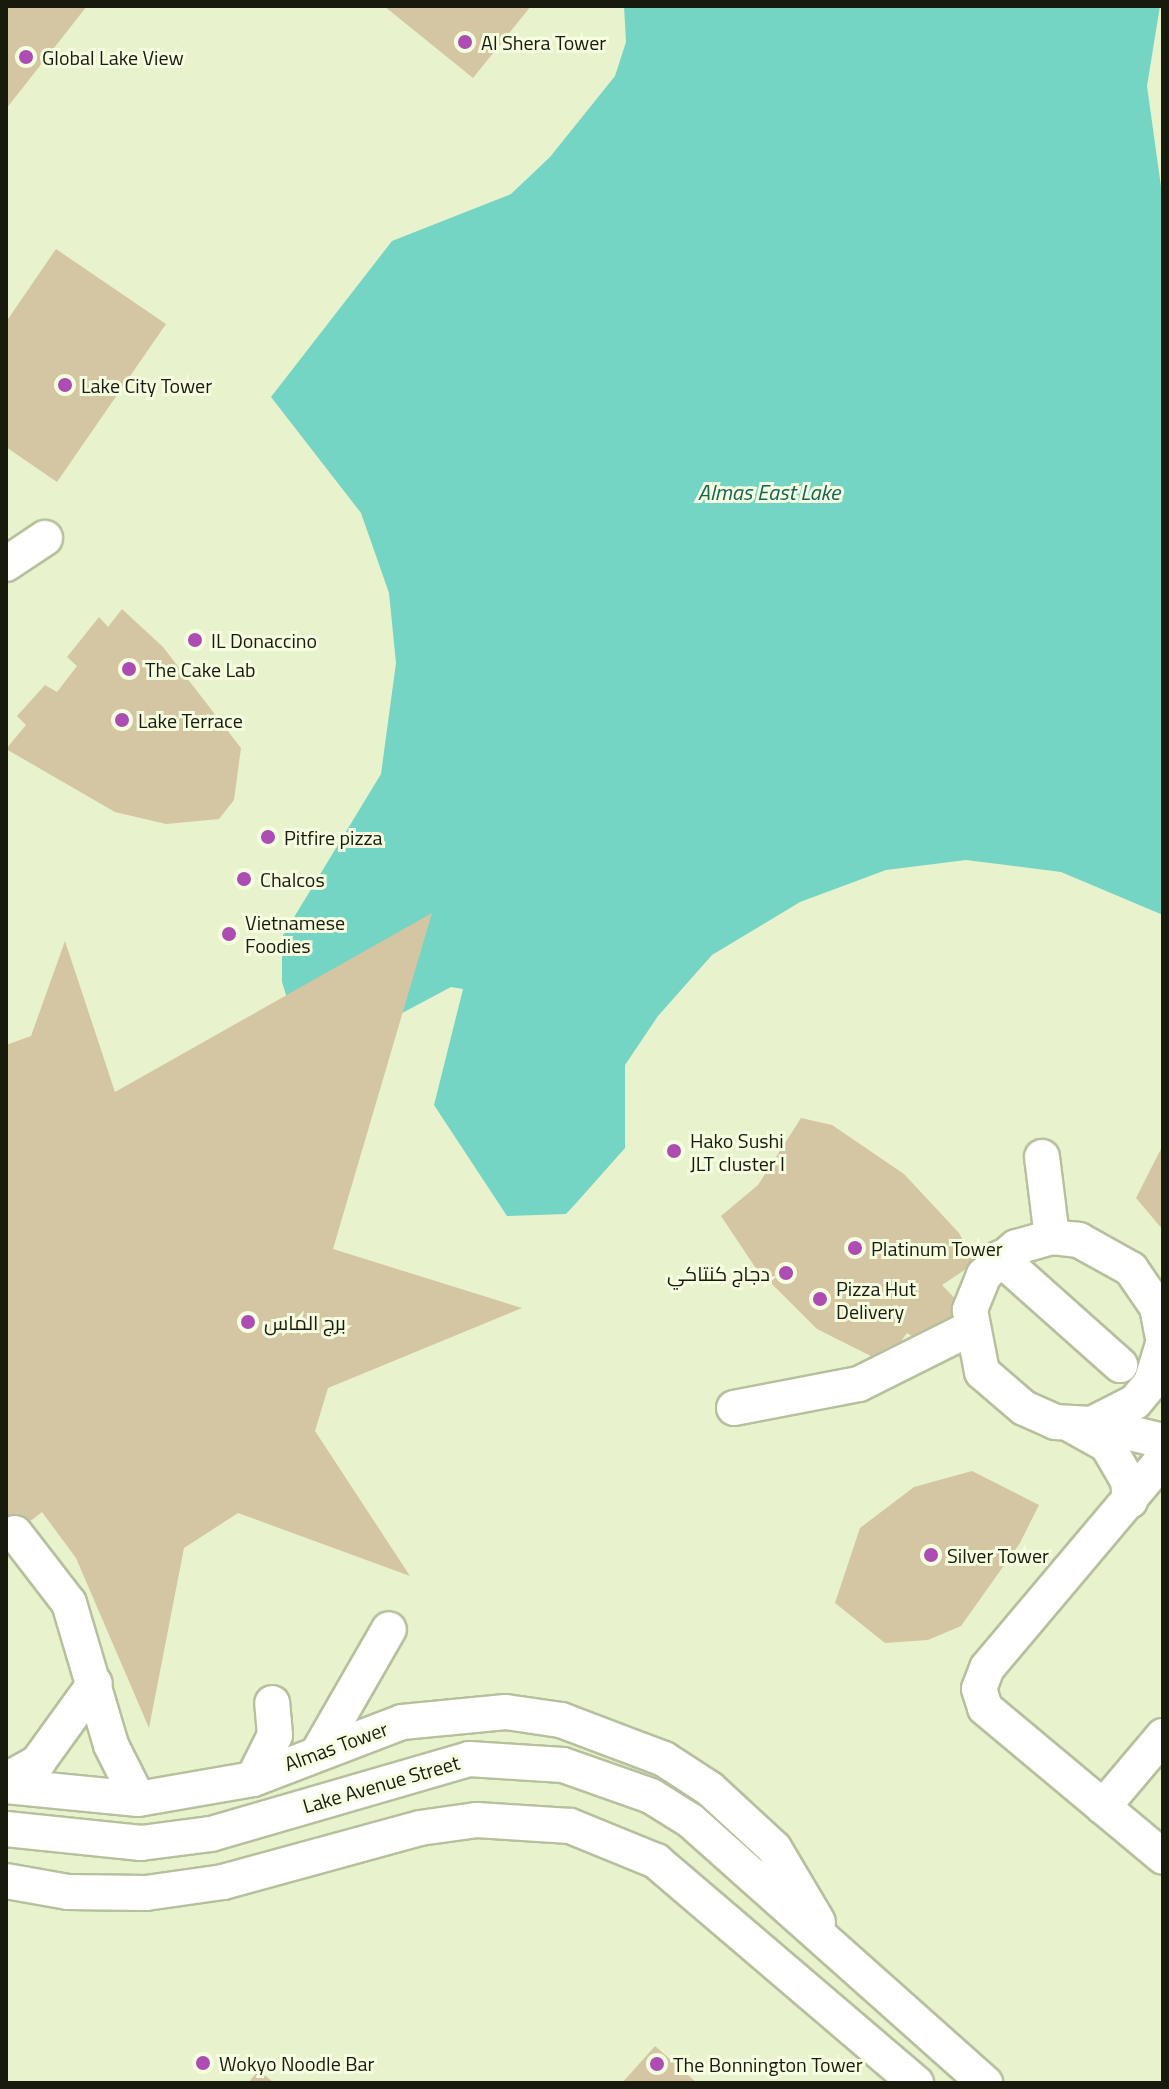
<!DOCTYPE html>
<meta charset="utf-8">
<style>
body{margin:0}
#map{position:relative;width:1169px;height:2089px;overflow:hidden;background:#e8f2cd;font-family:"Titillium Web",Cairo,sans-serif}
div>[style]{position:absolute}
.water>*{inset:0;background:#74d5c4}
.building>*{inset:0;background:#d4c6a3}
.roads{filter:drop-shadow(2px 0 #b7c09d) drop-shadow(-2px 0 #b7c09d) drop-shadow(0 2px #b7c09d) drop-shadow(0 -2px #b7c09d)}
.minor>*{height:34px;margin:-17px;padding:0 17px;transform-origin:17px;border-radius:17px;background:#fff}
.dots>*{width:22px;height:22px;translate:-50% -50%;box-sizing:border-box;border:4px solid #f6fee0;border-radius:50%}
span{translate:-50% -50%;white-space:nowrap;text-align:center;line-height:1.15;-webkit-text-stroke:6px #f6fee0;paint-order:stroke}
.poi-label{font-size:20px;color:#171a0d}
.left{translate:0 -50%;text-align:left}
.right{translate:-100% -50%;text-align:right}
.street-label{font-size:20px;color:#171a0d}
.water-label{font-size:22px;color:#156459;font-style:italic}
.frame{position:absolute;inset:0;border:8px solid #171a0d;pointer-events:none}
</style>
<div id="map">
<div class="water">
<div style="clip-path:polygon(624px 6px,1160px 6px,1147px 86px,1163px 201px,1163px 915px,1061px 872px,966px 860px,886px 870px,800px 902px,712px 955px,658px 1016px,625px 1065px,625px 1148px,578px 1201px,566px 1214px,507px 1216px,434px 1105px,463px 989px,451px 987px,374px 1028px,287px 998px,282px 982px,282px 937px,381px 774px,396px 663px,389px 593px,361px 513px,271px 397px,392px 241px,511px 194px,550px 157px,615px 76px,626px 42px)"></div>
</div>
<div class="building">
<div style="clip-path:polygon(6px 6px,87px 6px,6px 109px)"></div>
<div style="clip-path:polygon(384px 6px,531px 6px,473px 78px)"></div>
<div style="clip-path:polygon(56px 249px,166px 324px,57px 482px,6px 447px,6px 322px)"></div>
<div style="clip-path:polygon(122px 609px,163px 647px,241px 748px,234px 800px,219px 819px,166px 824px,115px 812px,6px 749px,26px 725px,17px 716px,45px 685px,57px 692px,77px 666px,67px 657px,99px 617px,108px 627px)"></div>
<div style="clip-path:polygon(432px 913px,333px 1249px,522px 1308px,328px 1388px,315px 1431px,410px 1576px,238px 1513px,184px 1548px,149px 1728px,76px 1558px,42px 1512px,6px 1540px,6px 1045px,31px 1036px,65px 941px,115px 1092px)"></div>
<div style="clip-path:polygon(801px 1118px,832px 1125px,904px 1174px,959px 1233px,975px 1263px,942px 1285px,965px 1309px,927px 1346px,907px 1333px,885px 1363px,817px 1329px,755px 1267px,721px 1216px,758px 1185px)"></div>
<div style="clip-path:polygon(1163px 1145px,1163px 1230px,1136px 1198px)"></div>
<div style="clip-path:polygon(972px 1471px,1039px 1505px,1020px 1543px,961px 1626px,928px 1640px,885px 1643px,835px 1603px,860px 1528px,914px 1487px)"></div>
<div style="clip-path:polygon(655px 2046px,697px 2083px,622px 2083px)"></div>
<div style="clip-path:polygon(259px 2070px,274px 2083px,248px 2083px)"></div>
</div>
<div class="roads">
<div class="minor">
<div style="left:6px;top:564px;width:47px;rotate:-33.7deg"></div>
<div style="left:1042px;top:1157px;width:81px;rotate:82.9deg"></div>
<div style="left:1000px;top:1258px;width:161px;rotate:41.7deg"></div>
<div style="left:1163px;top:1338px;width:32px;rotate:-101deg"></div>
<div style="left:1157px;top:1307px;width:46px;rotate:-124.4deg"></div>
<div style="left:1131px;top:1269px;width:60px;rotate:-150.9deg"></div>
<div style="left:1079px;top:1240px;width:27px;rotate:-174deg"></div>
<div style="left:1052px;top:1237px;width:37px;rotate:164deg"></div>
<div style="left:1016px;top:1247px;width:43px;rotate:138.8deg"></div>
<div style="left:984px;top:1275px;width:38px;rotate:112deg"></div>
<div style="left:970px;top:1310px;width:63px;rotate:79deg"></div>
<div style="left:982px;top:1372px;width:55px;rotate:40.6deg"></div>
<div style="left:1024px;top:1408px;width:34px;rotate:24deg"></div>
<div style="left:1055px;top:1422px;width:37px;rotate:3deg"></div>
<div style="left:1092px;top:1424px;width:48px;rotate:-27.1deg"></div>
<div style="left:1135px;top:1402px;width:25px;rotate:-50deg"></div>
<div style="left:1151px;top:1383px;width:41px;rotate:-72.9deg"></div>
<div style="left:734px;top:1408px;width:127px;rotate:-10.9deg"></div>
<div style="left:859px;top:1384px;width:123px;rotate:-26.6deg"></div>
<div style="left:1093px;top:1424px;width:72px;rotate:13.7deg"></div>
<div style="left:1071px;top:1425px;width:41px;rotate:29.1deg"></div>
<div style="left:1107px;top:1445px;width:42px;rotate:59.7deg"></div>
<div style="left:1128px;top:1481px;width:20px;rotate:84deg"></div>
<div style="left:1163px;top:1459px;width:273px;rotate:130.1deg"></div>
<div style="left:987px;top:1668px;width:22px;rotate:111deg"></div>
<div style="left:979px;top:1689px;width:20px;rotate:72deg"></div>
<div style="left:985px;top:1708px;width:232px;rotate:39.9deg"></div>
<div style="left:15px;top:1533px;width:88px;rotate:52.4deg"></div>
<div style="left:69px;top:1603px;width:148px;rotate:73.5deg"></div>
<div style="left:111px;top:1745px;width:60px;rotate:63.4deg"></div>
<div style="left:320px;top:1749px;width:138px;rotate:-60.1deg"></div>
<div style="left:253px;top:1779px;width:49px;rotate:-63.4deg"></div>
<div style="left:275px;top:1735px;width:32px;rotate:-95deg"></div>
<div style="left:6px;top:1780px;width:37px;rotate:-29deg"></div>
<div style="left:38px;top:1762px;width:97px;rotate:-54.2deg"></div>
<div style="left:6px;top:1786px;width:133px;rotate:5.6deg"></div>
<div style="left:138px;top:1799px;width:117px;rotate:-9.9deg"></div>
<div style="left:253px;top:1779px;width:160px;rotate:-20.9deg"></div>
<div style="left:402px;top:1722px;width:104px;rotate:-5.5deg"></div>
<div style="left:506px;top:1712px;width:56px;rotate:8.3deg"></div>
<div style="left:561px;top:1720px;width:110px;rotate:20.7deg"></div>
<div style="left:664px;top:1759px;width:55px;rotate:33.1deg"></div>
<div style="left:710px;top:1789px;width:87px;rotate:42.7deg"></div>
<div style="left:774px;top:1848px;width:86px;rotate:59.3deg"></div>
<div style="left:1103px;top:1807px;width:93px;rotate:-49.8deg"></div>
<div style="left:6px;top:1829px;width:136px;rotate:5.9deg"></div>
<div style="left:141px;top:1843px;width:71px;rotate:-7.3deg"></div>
<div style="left:211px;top:1834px;width:269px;rotate:-16.2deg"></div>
<div style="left:469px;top:1759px;width:94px;rotate:3.7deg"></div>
<div style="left:563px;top:1765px;width:93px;rotate:19.4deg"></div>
<div style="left:651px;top:1796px;width:47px;rotate:32deg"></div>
<div style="left:691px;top:1821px;width:394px;rotate:41.7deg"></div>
<div style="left:6px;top:1881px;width:63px;rotate:10.1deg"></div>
<div style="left:68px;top:1892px;width:78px;rotate:0.7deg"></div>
<div style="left:146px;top:1893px;width:78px;rotate:-8.1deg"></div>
<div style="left:223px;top:1882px;width:204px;rotate:-15.3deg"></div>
<div style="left:420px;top:1828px;width:58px;rotate:-8deg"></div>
<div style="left:477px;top:1820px;width:93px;rotate:3.7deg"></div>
<div style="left:570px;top:1826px;width:93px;rotate:22.1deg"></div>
<div style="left:656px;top:1861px;width:342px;rotate:40.5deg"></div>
</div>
</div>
<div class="dots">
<div style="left:465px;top:42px;background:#ad4cb3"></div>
<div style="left:26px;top:57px;background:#ad4cb3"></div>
<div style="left:65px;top:385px;background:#ad4cb3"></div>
<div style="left:195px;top:640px;background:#ad4cb3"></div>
<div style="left:129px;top:669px;background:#ad4cb3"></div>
<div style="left:122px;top:720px;background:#ad4cb3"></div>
<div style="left:268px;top:837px;background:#ad4cb3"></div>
<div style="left:244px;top:879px;background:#ad4cb3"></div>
<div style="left:229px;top:934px;background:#ad4cb3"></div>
<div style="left:674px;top:1151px;background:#ad4cb3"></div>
<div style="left:855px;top:1248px;background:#ad4cb3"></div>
<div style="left:786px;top:1273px;background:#ad4cb3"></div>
<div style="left:820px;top:1299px;background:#ad4cb3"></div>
<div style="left:248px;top:1322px;background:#ad4cb3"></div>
<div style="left:931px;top:1555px;background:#ad4cb3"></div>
<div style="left:203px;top:2063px;background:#ad4cb3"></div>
<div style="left:657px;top:2064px;background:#ad4cb3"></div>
</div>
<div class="poi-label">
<span class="left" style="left:481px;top:42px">Al Shera Tower</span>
<span class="left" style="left:42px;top:57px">Global Lake View</span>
<span class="left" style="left:81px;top:385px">Lake City Tower</span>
<span class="left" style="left:211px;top:640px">IL Donaccino</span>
<span class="left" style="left:145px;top:669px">The Cake Lab</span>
<span class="left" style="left:138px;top:720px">Lake Terrace</span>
<span class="left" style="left:284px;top:837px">Pitfire pizza</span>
<span class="left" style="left:260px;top:879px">Chalcos</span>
<span class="left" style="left:245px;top:934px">Vietnamese<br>Foodies</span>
<span class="left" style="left:690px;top:1152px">Hako Sushi<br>JLT cluster I</span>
<span class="left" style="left:871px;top:1248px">Platinum Tower</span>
<span class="right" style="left:770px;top:1273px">دجاج كنتاكي</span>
<span class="left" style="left:836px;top:1300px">Pizza Hut<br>Delivery</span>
<span class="left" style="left:264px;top:1322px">برج الماس</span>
<span class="left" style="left:947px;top:1555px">Silver Tower</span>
<span class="left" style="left:219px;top:2063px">Wokyo Noodle Bar</span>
<span class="left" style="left:673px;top:2064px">The Bonnington Tower</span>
</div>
<div class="street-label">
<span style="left:336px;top:1746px;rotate:-20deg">Almas Tower</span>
<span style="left:381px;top:1784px;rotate:-16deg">Lake Avenue Street</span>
</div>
<div class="water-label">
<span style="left:769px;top:493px">Almas East Lake</span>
</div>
<div class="frame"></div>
</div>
